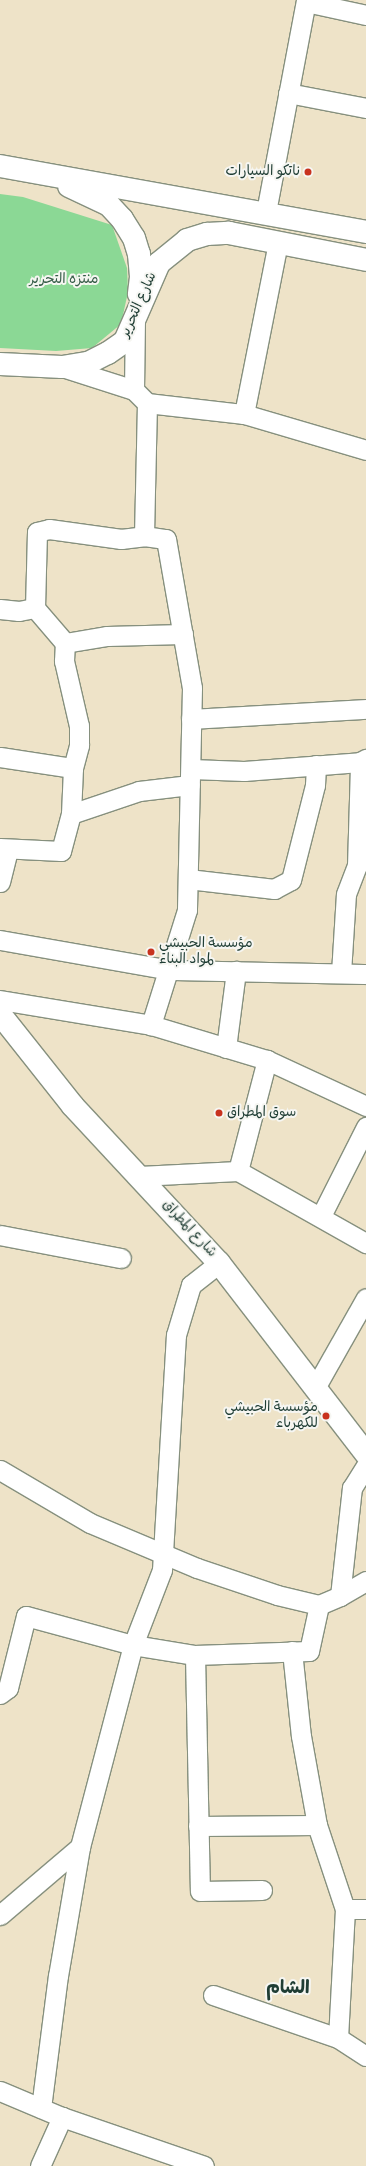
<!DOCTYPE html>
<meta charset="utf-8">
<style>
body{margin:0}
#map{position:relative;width:366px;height:2166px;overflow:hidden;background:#eee3c8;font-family:Dekko,"Playpen Sans Arabic",sans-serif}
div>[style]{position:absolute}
.green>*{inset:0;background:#8bd895}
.roads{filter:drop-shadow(1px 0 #86907e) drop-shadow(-1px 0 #86907e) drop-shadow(0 1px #86907e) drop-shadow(0 -1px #86907e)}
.street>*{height:19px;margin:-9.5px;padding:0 9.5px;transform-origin:9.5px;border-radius:9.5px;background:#fff}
.secondary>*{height:22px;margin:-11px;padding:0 11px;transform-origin:11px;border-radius:11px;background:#fff}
.dots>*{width:11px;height:11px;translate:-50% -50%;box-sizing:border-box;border:2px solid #f6f6f2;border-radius:50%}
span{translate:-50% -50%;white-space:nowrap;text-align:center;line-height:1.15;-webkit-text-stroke:4px #f6f6f2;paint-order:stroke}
.poi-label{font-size:14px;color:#1f3d34}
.right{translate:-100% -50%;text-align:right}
.left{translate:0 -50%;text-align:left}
.park-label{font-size:14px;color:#355c47}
.street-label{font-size:14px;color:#1f3d34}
.district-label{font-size:18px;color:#1f3d34;font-weight:700}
</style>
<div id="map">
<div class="green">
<div style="clip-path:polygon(0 194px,23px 197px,112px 225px,127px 268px,128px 292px,121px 324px,92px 348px,56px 351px,0 348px)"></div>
</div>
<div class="roads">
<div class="street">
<div style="left:306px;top:2px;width:61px;rotate:12.2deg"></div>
<div style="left:288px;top:93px;width:79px;rotate:10.9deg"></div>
<div style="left:266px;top:212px;width:216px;rotate:-79.3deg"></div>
<div style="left:62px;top:367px;width:76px;rotate:17.7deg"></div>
<div style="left:134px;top:390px;width:69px;rotate:-89.2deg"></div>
<div style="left:134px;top:390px;width:18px;rotate:45deg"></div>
<div style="left:147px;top:403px;width:133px;rotate:91.3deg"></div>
<div style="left:144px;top:536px;width:22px;rotate:8deg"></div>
<div style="left:166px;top:539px;width:151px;rotate:80.1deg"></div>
<div style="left:192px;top:688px;width:222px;rotate:91.3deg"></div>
<div style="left:187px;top:910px;width:121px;rotate:107.4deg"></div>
<div style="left:147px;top:403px;width:98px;rotate:6.5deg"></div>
<div style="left:244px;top:414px;width:127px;rotate:16.4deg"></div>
<div style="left:244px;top:414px;width:174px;rotate:-78.8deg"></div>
<div style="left:0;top:609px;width:19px;rotate:6deg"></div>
<div style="left:19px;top:611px;width:16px;rotate:-11deg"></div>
<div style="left:65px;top:643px;width:43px;rotate:-9.5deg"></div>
<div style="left:107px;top:636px;width:76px;rotate:-1.5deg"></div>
<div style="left:191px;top:719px;width:175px;rotate:-3.3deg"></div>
<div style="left:0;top:757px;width:74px;rotate:8.6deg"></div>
<div style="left:191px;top:769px;width:53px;rotate:2.2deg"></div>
<div style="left:244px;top:771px;width:116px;rotate:-4.4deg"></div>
<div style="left:360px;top:762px;width:7px;rotate:-27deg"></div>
<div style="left:71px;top:814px;width:46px;rotate:-87.5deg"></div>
<div style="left:73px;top:768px;width:24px;rotate:-75deg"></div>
<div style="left:79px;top:745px;width:19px;rotate:-90deg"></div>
<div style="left:79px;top:726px;width:67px;rotate:-103deg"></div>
<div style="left:64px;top:661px;width:18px;rotate:-87deg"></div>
<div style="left:65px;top:643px;width:46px;rotate:-130.6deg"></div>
<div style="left:35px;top:608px;width:76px;rotate:-88.5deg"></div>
<div style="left:37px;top:532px;width:12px;rotate:-14deg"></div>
<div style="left:49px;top:529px;width:73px;rotate:7.9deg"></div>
<div style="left:121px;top:539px;width:23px;rotate:-7deg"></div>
<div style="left:0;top:848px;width:61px;rotate:2.8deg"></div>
<div style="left:61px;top:851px;width:38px;rotate:-75deg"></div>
<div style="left:71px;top:814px;width:72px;rotate:-18.7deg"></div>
<div style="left:139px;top:791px;width:51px;rotate:-6.7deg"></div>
<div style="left:188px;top:879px;width:87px;rotate:6.6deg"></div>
<div style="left:274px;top:889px;width:19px;rotate:-28deg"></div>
<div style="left:291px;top:880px;width:98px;rotate:-75.8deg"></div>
<div style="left:315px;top:785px;width:20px;rotate:-87deg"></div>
<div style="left:0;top:882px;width:34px;rotate:-76deg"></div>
<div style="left:0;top:940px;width:174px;rotate:10deg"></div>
<div style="left:171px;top:970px;width:195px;rotate:1.2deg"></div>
<div style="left:341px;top:973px;width:79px;rotate:-86.4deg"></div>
<div style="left:346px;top:894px;width:30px;rotate:-69deg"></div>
<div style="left:357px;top:866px;width:104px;rotate:-88.3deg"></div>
<div style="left:0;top:1000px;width:153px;rotate:9.4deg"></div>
<div style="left:151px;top:1025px;width:121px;rotate:16.8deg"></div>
<div style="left:267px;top:1060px;width:109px;rotate:24.9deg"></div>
<div style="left:226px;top:1048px;width:78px;rotate:-82.6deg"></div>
<div style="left:238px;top:1171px;width:115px;rotate:-75.4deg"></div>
<div style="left:139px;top:1176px;width:99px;rotate:-2.9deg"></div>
<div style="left:238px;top:1171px;width:147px;rotate:29.4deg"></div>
<div style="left:321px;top:1216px;width:100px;rotate:-63.2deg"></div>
<div style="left:0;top:1235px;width:123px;rotate:10.8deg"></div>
<div style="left:315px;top:1388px;width:103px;rotate:-60.5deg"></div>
<div style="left:0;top:1470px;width:104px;rotate:30.5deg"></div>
<div style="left:90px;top:1523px;width:116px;rotate:22.8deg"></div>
<div style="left:197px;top:1568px;width:84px;rotate:18.6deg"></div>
<div style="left:277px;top:1595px;width:43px;rotate:13.4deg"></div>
<div style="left:340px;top:1596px;width:30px;rotate:-30deg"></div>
<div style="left:292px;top:1651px;width:85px;rotate:84deg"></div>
<div style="left:301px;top:1736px;width:90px;rotate:79.8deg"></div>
<div style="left:317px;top:1825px;width:89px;rotate:71.6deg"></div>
<div style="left:345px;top:1909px;width:129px;rotate:93.1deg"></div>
<div style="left:195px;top:1655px;width:236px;rotate:88.8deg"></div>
<div style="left:200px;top:1891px;width:62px;rotate:-0.9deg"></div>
<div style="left:0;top:1694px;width:10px;rotate:-37deg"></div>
<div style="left:8px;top:1688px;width:74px;rotate:-76deg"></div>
<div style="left:26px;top:1616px;width:111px;rotate:15.2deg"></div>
<div style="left:133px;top:1645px;width:63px;rotate:9.2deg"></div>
<div style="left:195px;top:1655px;width:114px;rotate:-2deg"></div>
<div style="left:309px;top:1651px;width:47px;rotate:-77.7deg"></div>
<div style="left:319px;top:1605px;width:23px;rotate:-23deg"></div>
<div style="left:340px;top:1596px;width:109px;rotate:-83.7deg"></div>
<div style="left:352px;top:1488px;width:26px;rotate:-58deg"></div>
<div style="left:198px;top:1826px;width:119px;rotate:-0.5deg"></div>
<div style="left:345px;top:1909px;width:21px"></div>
<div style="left:0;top:1915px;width:105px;rotate:-40.4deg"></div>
<div style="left:213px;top:1995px;width:132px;rotate:19deg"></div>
<div style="left:338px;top:2038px;width:33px;rotate:33deg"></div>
<div style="left:0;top:2091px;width:67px;rotate:22.8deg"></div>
<div style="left:62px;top:2117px;width:150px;rotate:19deg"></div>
<div style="left:41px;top:2108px;width:133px;rotate:-82.7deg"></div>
<div style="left:58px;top:1976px;width:131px;rotate:-80.3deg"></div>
<div style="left:80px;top:1847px;width:209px;rotate:-75.3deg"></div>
<div style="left:133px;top:1645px;width:80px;rotate:-68.9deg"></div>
<div style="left:162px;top:1570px;width:235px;rotate:-86.6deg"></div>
<div style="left:176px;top:1335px;width:52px;rotate:-73.3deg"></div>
<div style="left:191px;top:1285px;width:36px;rotate:-38deg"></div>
<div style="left:40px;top:2166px;width:54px;rotate:-65.8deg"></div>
</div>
<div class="secondary">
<div style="left:0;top:166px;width:372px;rotate:10.2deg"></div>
<div style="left:69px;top:186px;width:44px;rotate:25.4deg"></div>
<div style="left:109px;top:205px;width:19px;rotate:47deg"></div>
<div style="left:122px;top:219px;width:22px;rotate:58deg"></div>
<div style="left:134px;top:238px;width:17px;rotate:73deg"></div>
<div style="left:139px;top:254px;width:23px;rotate:85deg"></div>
<div style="left:141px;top:277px;width:17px;rotate:97deg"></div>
<div style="left:0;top:364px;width:62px;rotate:2.8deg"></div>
<div style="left:62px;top:367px;width:26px;rotate:-9deg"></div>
<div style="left:88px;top:363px;width:22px;rotate:-27deg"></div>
<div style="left:108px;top:353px;width:21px;rotate:-35deg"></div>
<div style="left:125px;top:341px;width:85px;rotate:-66.4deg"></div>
<div style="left:159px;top:263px;width:36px;rotate:-39deg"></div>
<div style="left:187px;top:240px;width:21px;rotate:-17deg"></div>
<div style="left:207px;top:234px;width:22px;rotate:-3deg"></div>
<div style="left:229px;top:233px;width:140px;rotate:11.1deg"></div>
<div style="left:0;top:1014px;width:117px;rotate:51.6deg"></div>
<div style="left:73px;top:1106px;width:214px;rotate:47.1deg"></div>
<div style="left:219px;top:1263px;width:241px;rotate:52.4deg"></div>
</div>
</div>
<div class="dots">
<div style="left:308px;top:172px;background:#c8321e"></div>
<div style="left:151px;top:952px;background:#c8321e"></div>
<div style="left:219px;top:1113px;background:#c8321e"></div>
<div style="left:326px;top:1416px;background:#c8321e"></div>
</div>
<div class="poi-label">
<span class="right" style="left:300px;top:172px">ناتكو السيارات</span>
<span class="left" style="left:159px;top:952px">مؤسسة الحبيشي<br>لمواد البناء</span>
<span class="left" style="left:227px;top:1113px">سوق المطراق</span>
<span class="right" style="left:318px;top:1416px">مؤسسة الحبيشي<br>للكهرباء</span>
</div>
<div class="park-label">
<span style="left:64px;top:280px">منتزه التحرير</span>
</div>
<div class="street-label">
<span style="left:139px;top:305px;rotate:-66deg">شارع التحرير</span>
<span style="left:189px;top:1229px;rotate:47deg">شارع المطراق</span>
</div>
<div class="district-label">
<span style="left:288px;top:1990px">الشام</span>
</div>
</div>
